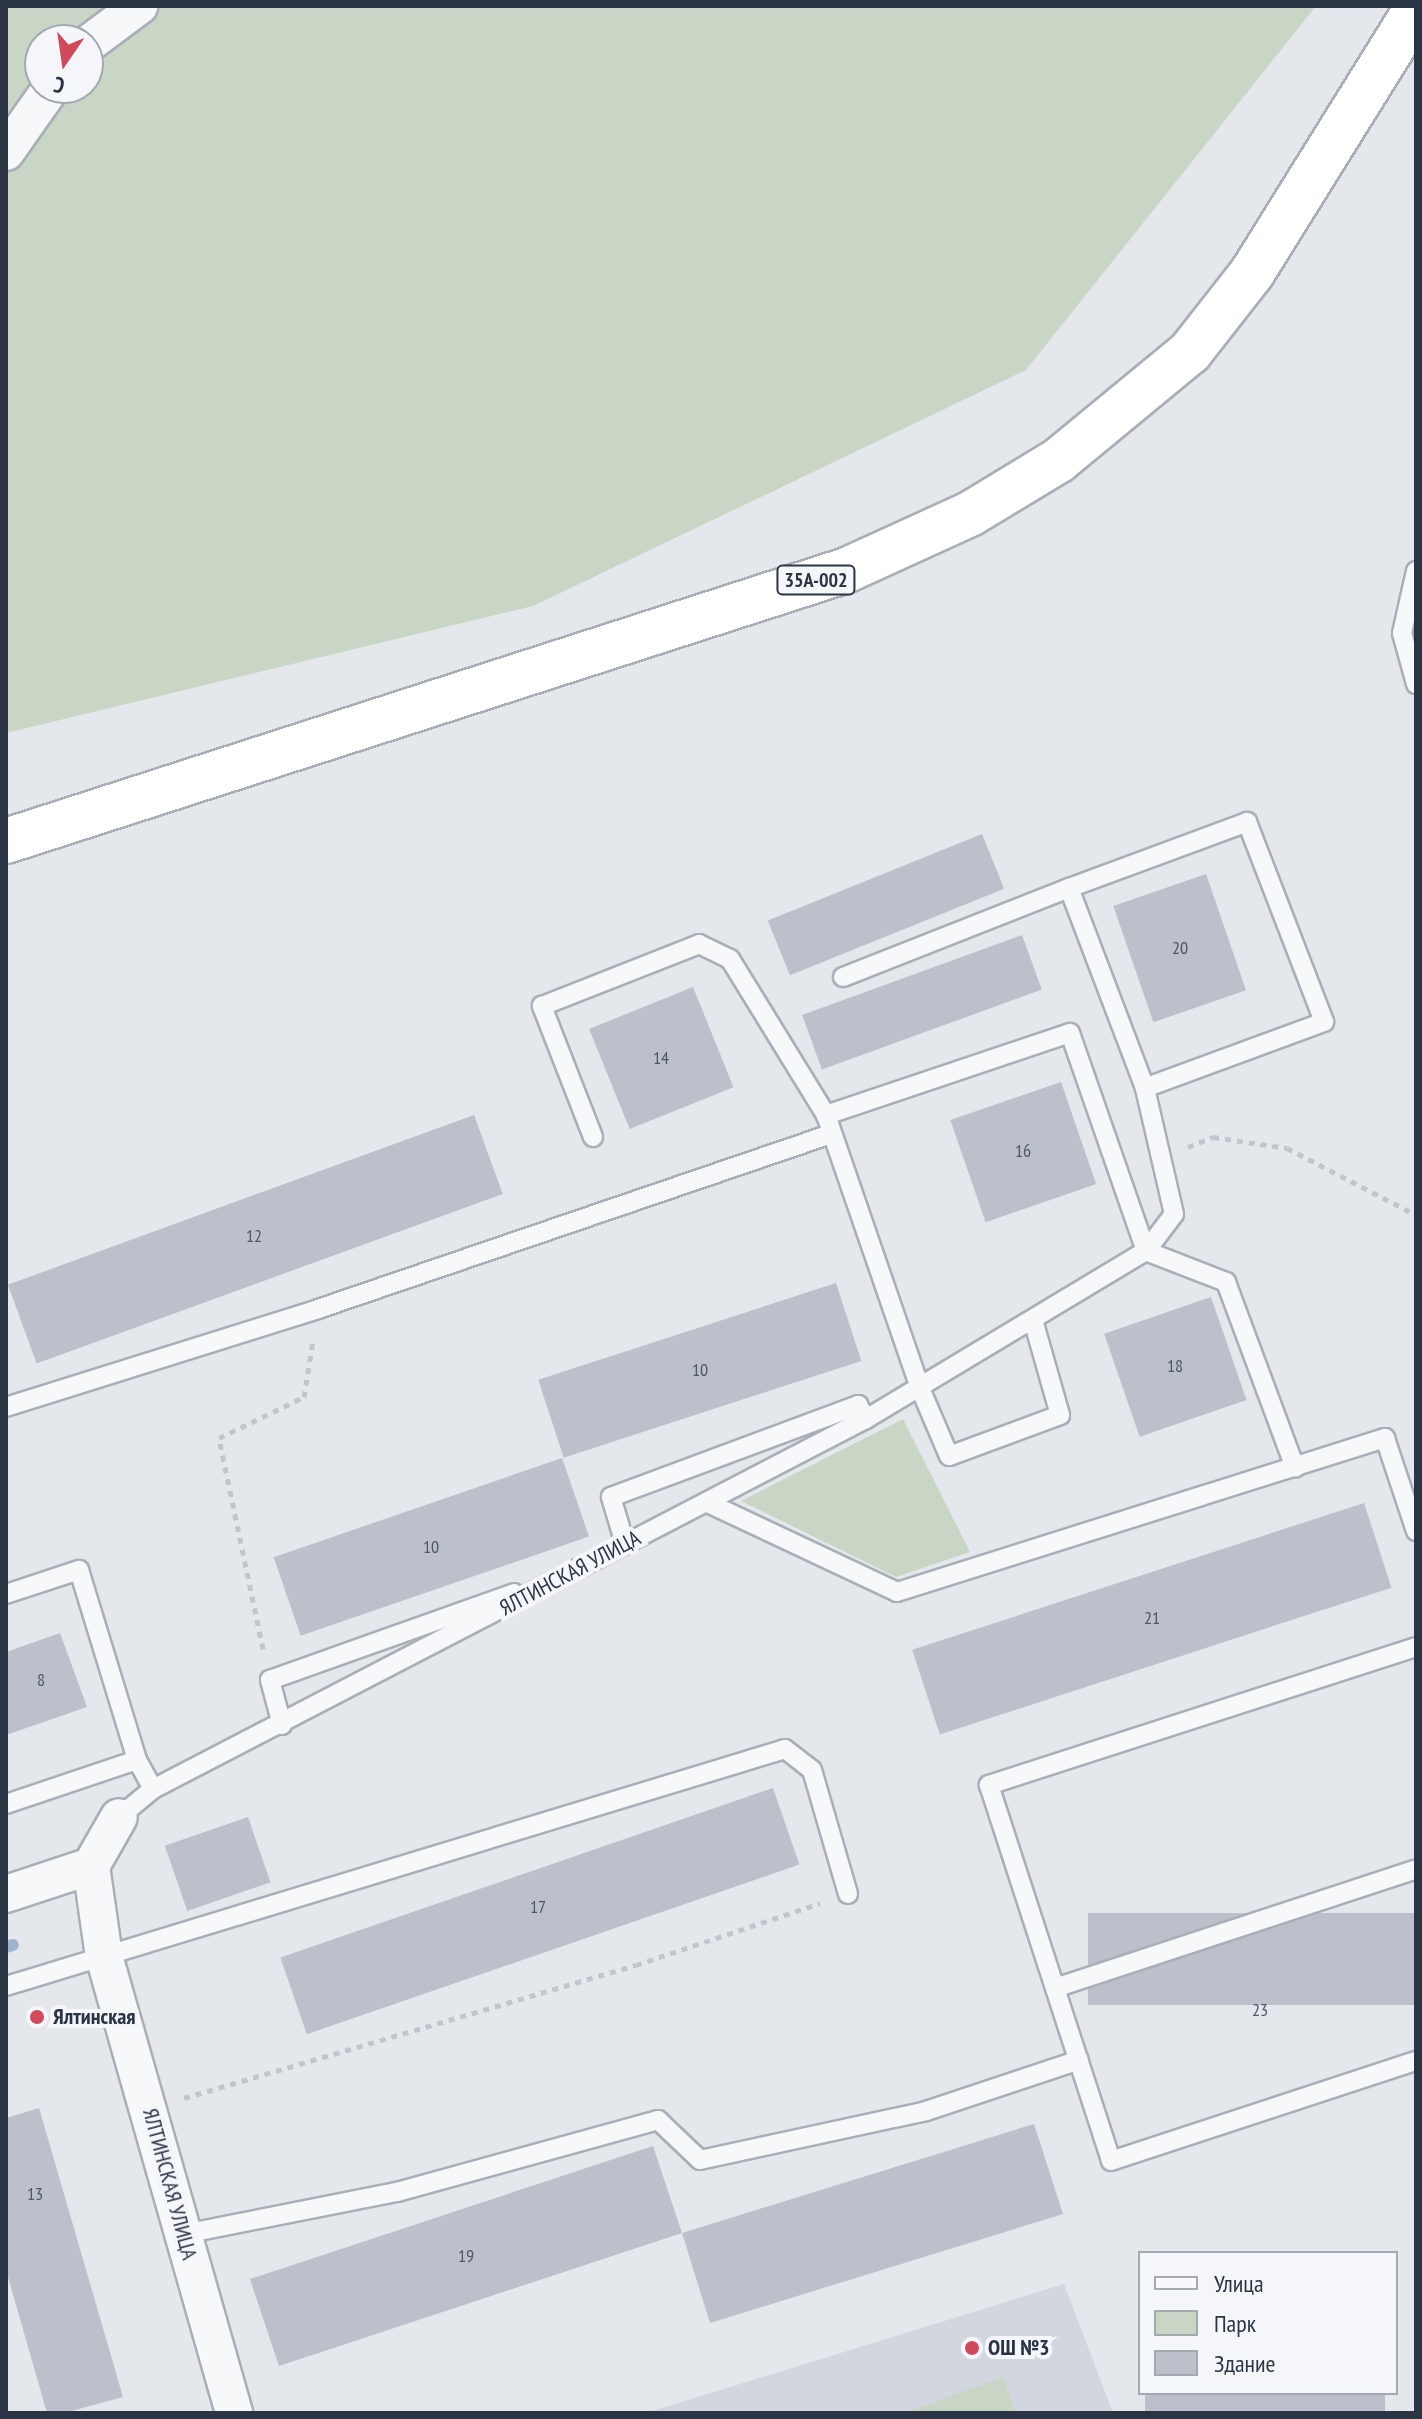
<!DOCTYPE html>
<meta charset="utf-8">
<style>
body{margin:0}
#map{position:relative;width:1422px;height:2419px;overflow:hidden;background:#e4e7ec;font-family:"PT Sans Narrow",sans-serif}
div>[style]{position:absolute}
.built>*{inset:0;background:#d2d6de}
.green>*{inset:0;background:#c9d6c5}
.stream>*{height:12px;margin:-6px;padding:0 6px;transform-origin:6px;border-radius:6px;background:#9fb4cc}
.building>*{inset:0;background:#bbc0ca;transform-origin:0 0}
.path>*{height:5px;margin-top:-2.5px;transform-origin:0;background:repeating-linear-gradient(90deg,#c2c5cb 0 6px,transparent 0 12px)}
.roads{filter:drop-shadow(2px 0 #a9aeb7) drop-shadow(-2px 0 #a9aeb7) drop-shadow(0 2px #a9aeb7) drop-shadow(0 -2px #a9aeb7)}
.lane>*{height:18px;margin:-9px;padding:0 9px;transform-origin:9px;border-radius:9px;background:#f7f8fa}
.street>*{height:36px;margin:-18px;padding:0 18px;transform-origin:18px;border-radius:18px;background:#f7f8fa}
.highway>*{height:44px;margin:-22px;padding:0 22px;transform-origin:22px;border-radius:22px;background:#fff}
.dots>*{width:22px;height:22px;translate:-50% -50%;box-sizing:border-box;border:4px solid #f4f6f9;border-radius:50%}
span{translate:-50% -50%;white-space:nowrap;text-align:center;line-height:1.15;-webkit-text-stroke:8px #f4f6f9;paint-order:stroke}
.number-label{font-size:18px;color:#4f5766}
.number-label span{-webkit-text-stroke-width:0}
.shield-label span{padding:2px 6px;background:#f4f6f9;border:2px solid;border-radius:6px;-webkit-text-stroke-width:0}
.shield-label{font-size:20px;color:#2b3445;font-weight:700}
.street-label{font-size:22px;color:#2b3445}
.poi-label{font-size:22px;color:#2b3445;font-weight:700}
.left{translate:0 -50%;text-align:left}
.frame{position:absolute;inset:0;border:8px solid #2b3445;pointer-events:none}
.legend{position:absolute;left:1138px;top:2251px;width:260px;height:144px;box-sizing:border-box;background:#f4f6f9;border:2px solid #a4a8b1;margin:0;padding:10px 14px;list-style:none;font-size:24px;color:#2b3445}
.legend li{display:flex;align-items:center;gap:16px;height:40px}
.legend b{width:40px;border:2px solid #a4a8b1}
.north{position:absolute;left:24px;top:24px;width:80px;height:80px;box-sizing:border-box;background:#f4f6f9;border:2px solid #a4a8b1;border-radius:50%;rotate:193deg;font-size:22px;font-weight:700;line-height:32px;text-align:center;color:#2b3445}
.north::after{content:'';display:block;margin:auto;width:28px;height:36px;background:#d1495b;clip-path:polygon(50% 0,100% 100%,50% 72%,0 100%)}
</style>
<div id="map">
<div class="built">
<div style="clip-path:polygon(1064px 2284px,1113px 2413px,646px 2413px)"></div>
</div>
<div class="green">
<div style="clip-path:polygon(evenodd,6px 6px,1316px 6px,1026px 370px,533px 606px,6px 733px,6px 6px,40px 40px,88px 40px,88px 88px,40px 88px,40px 40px)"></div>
<div style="clip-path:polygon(903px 1419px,970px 1552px,896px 1577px,741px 1501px)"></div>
<div style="clip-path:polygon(1003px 2377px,1016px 2413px,905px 2413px)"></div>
</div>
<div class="stream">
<div style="left:6px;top:1947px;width:7px;rotate:-16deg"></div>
</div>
<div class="building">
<div style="left:982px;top:834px;width:59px;height:231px;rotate:68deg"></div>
<div style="left:1206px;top:874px;width:123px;height:98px;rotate:71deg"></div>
<div style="left:1022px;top:935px;width:58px;height:234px;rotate:70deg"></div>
<div style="left:693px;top:987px;width:108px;height:112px;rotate:68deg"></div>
<div style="left:1061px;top:1082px;width:108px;height:117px;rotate:71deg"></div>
<div style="left:474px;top:1115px;width:84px;height:496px;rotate:70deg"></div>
<div style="left:836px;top:1283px;width:82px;height:313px;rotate:72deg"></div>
<div style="left:1211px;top:1297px;width:109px;height:113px;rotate:71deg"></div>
<div style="left:562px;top:1458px;width:83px;height:305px;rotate:71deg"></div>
<div style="left:1364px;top:1503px;width:89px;height:475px;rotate:72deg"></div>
<div style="clip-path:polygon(60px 1633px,87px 1707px,6px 1735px,6px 1652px)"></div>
<div style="left:773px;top:1788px;width:81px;height:521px;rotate:71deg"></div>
<div style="left:248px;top:1817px;width:69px;height:88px;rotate:71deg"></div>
<div style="left:1416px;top:1913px;width:92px;height:328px;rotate:90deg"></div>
<div style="clip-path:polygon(39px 2108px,123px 2397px,64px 2413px,47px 2413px,6px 2270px,6px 2118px)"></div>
<div style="clip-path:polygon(1034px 2124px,1063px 2214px,710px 2323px,682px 2233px,279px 2366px,250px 2279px,653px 2146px,682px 2233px)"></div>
<div style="left:1145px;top:2393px;width:240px;height:21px"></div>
</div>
<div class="path">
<div style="left:1188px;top:1147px;width:27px;rotate:-22deg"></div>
<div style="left:1213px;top:1137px;width:75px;rotate:8.5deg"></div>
<div style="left:1287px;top:1148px;width:145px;rotate:27.4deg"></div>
<div style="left:263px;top:1649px;width:216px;rotate:-101.8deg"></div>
<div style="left:219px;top:1438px;width:94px;rotate:-25.8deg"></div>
<div style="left:304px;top:1397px;width:57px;rotate:-80.9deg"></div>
<div style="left:184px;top:2098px;width:471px;rotate:-16.4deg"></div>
<div style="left:636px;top:1965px;width:194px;rotate:-18.6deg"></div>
</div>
<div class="roads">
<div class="lane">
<div style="left:1416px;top:571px;width:64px;rotate:102.7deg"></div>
<div style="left:1402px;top:633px;width:53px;rotate:74.6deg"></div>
<div style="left:843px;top:977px;width:243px;rotate:-21.5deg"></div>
<div style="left:593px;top:1137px;width:141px;rotate:-111.3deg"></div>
<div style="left:542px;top:1006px;width:169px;rotate:-21.5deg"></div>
<div style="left:699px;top:944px;width:34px;rotate:26deg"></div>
<div style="left:730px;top:959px;width:183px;rotate:58.4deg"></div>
<div style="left:1033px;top:1320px;width:99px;rotate:74.1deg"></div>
<div style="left:1060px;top:1415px;width:118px;rotate:159.7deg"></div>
<div style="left:949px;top:1456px;width:74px;rotate:-113.1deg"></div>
<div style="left:920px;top:1388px;width:289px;rotate:-109deg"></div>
<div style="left:826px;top:1115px;width:257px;rotate:-18.6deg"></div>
<div style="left:1070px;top:1033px;width:231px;rotate:70.8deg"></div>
<div style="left:1146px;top:1251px;width:86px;rotate:21.2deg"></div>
<div style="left:1226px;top:1282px;width:198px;rotate:69.6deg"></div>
<div style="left:6px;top:1407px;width:327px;rotate:-17.4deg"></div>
<div style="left:318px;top:1309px;width:542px;rotate:-18.84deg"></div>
<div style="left:706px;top:1502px;width:211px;rotate:25.2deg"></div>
<div style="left:897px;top:1592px;width:512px;rotate:-17.51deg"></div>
<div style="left:1385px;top:1438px;width:98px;rotate:71.6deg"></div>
<div style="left:625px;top:1544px;width:49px;rotate:-106.6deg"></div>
<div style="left:611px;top:1497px;width:264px;rotate:-20.4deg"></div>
<div style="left:858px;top:1405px;width:16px;rotate:60deg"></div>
<div style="left:6px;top:1594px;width:77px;rotate:-18.2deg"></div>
<div style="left:79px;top:1570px;width:199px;rotate:73deg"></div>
<div style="left:137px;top:1760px;width:33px;rotate:61deg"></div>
<div style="left:1416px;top:1647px;width:449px;rotate:162.1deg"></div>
<div style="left:989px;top:1785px;width:395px;rotate:72deg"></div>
<div style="left:1111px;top:2161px;width:321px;rotate:-18.2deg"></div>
<div style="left:282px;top:1725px;width:47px;rotate:-104.9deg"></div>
<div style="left:270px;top:1680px;width:259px;rotate:-19.6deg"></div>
<div style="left:6px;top:1804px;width:138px;rotate:-18.6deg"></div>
<div style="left:119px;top:1817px;width:44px;rotate:-39.5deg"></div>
<div style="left:153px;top:1789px;width:803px;rotate:-27.43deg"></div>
<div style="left:866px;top:1419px;width:327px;rotate:-31deg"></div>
<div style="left:1146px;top:1251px;width:46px;rotate:-52.9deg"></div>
<div style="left:1174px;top:1214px;width:129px;rotate:-103deg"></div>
<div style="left:1145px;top:1088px;width:214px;rotate:-110.8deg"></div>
<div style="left:1069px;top:888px;width:190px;rotate:-20.3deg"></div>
<div style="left:1247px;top:822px;width:214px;rotate:68.9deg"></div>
<div style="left:1324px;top:1022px;width:191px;rotate:159.8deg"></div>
<div style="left:6px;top:1986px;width:814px;rotate:-16.92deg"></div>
<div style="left:785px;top:1749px;width:34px;rotate:38deg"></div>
<div style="left:812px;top:1770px;width:129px;rotate:73.8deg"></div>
<div style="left:1055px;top:1988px;width:380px;rotate:-18.2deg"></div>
<div style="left:184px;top:2234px;width:217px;rotate:-11.2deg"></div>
<div style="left:397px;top:2192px;width:271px;rotate:-15.4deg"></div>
<div style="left:658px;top:2120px;width:58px;rotate:43.6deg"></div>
<div style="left:700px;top:2160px;width:231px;rotate:-12.2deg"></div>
<div style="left:926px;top:2111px;width:161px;rotate:-18.4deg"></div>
</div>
<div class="street">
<div style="left:88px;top:44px;width:64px;rotate:-36.7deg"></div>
<div style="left:6px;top:152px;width:78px;rotate:-54.9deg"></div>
<div style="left:91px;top:1866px;width:91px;rotate:81.8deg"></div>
<div style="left:104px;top:1956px;width:475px;rotate:74.1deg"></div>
<div style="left:6px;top:1894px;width:89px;rotate:-18.2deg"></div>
<div style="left:91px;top:1866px;width:56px;rotate:-60.3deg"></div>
</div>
<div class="highway">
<div style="left:6px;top:841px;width:884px;rotate:-17.86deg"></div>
<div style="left:847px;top:570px;width:135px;rotate:-24.5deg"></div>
<div style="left:970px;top:514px;width:104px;rotate:-31.2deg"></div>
<div style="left:1059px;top:460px;width:170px;rotate:-39.5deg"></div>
<div style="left:1190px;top:352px;width:100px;rotate:-51.9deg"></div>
<div style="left:1252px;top:273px;width:310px;rotate:-58.1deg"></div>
</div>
</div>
<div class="dots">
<div style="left:37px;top:2017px;background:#d1495b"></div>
<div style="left:972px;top:2348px;background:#d1495b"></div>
</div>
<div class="number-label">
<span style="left:1180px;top:948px">20</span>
<span style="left:661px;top:1058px">14</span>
<span style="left:1023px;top:1151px">16</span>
<span style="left:254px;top:1236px">12</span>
<span style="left:1175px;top:1366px">18</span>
<span style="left:700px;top:1370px">10</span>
<span style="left:431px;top:1547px">10</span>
<span style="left:1152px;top:1618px">21</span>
<span style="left:41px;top:1680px">8</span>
<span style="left:538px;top:1907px">17</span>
<span style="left:1260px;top:2010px">23</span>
<span style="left:35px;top:2194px">13</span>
<span style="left:466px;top:2256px">19</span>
</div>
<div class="shield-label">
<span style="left:816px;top:580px">35А-002</span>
</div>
<div class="street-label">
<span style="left:570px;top:1573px;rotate:-28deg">ЯЛТИНСКАЯ УЛИЦА</span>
<span style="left:170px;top:2184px;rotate:75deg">ЯЛТИНСКАЯ УЛИЦА</span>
</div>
<div class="poi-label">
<span class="left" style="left:53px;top:2017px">Ялтинская</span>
<span class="left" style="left:988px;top:2348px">ОШ №3</span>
</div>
<div class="frame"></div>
<ul class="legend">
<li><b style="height:10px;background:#f7f8fa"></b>Улица</li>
<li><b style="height:22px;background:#c9d6c5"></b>Парк</li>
<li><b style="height:22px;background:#bbc0ca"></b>Здание</li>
</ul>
<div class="north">С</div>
</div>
